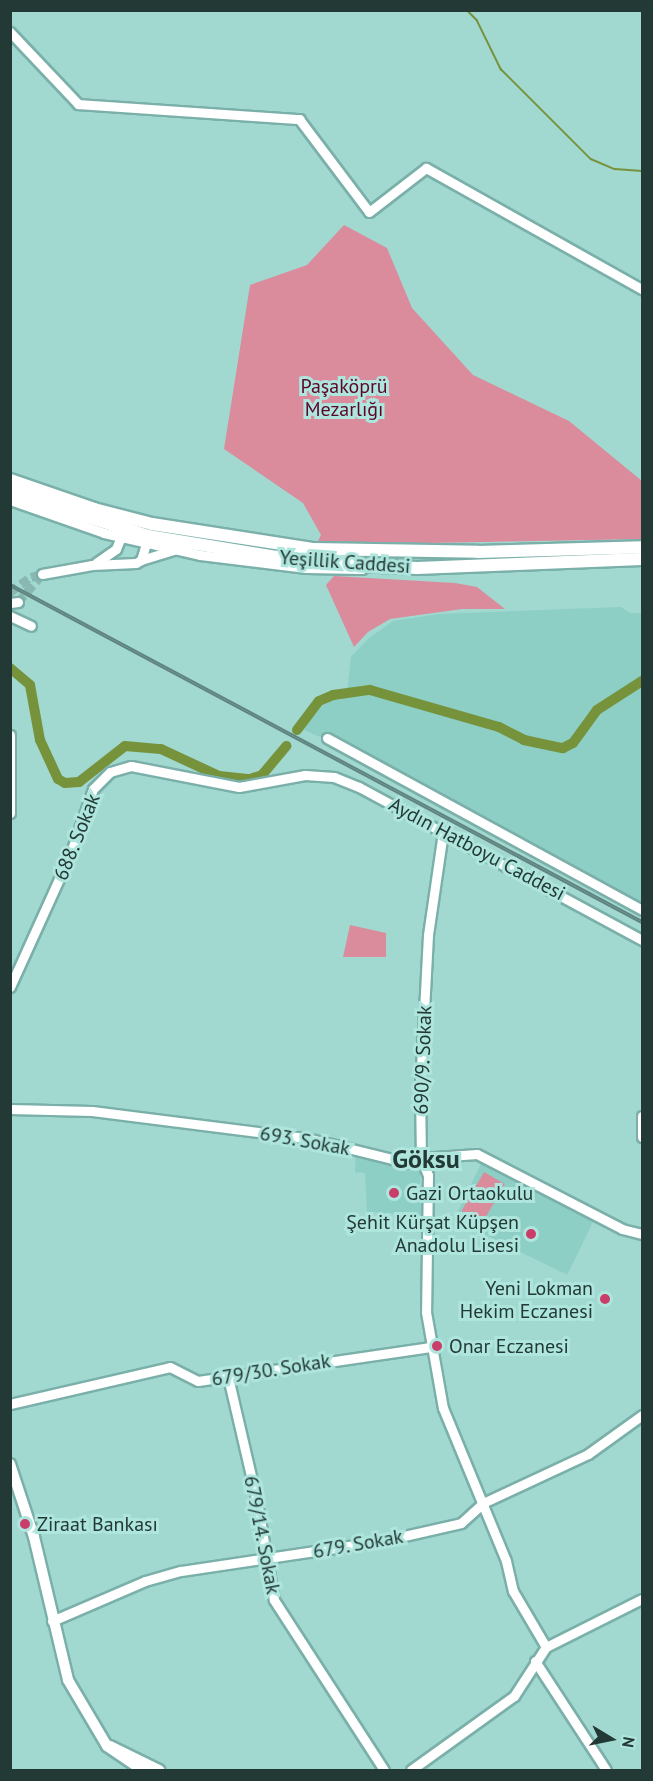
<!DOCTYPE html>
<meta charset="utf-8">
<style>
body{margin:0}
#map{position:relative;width:653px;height:1781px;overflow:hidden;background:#a1d8d0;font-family:"PT Sans",sans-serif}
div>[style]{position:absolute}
.built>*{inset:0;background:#8dcec5;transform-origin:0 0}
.green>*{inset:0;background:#da8c9d;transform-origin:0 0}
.stream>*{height:1.5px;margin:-0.75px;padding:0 0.75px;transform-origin:0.75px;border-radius:0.75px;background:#76933c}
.river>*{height:10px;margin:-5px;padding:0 5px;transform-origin:5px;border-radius:5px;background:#76933c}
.tertiary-tunnel>*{height:9px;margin-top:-4.5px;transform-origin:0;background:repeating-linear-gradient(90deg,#88b8b1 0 9px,transparent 0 13.5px)}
.roads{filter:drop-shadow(2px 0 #7ab0a9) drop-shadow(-2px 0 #7ab0a9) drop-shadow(0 2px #7ab0a9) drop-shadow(0 -2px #7ab0a9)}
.tertiary>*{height:9px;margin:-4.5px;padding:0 4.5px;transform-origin:4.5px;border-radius:4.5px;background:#fff}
.secondary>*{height:10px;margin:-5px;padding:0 5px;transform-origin:5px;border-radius:5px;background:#fff}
.trunk>*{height:12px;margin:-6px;padding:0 6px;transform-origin:6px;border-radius:6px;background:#fff}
.rail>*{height:4px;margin-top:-2px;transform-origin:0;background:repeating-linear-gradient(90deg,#aee5dd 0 4.5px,#5f847f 0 9px);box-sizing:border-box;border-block:2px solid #5f847f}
.dots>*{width:16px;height:16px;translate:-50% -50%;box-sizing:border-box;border:3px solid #aee5dd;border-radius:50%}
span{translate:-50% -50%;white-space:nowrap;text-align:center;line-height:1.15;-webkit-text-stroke:6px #aee5dd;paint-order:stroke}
.park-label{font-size:20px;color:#5d0428}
.street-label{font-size:20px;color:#233936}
.poi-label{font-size:20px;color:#233936}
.left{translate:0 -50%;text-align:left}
.right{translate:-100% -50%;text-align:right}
.district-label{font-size:26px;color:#233936;font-weight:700}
.frame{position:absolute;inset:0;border:12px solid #233936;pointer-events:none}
.north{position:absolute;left:581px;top:1709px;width:60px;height:60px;-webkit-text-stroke:4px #aee5dd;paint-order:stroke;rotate:100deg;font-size:16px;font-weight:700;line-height:24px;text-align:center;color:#233936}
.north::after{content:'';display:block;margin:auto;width:21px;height:27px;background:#233936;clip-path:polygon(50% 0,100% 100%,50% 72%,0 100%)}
</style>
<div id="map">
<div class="built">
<div style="clip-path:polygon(621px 607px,630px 613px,642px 613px,642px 907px,366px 757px,304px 730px,314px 710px,327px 700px,347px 695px,351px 657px,369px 638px,393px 621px,439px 614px)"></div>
<div style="clip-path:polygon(356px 1153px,420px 1172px,421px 1215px,367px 1212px,365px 1173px,355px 1172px)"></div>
<div style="left:482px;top:1162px;width:126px;height:64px;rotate:26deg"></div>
</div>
<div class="green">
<div style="clip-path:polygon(344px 225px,387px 248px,412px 308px,473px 375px,569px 421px,642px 481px,642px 539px,316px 545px,321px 535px,303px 503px,224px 449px,250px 285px,307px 265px)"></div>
<div style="clip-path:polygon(334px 576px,455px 583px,477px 587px,505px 609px,462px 609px,390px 619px,368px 632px,354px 647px,326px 585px)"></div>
<div style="clip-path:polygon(350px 925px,386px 933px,386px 957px,343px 957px)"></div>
<div style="left:484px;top:1172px;width:24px;height:45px;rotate:30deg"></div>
</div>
<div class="stream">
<div style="left:266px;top:10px;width:21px"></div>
<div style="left:467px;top:10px;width:14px;rotate:45deg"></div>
<div style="left:477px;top:20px;width:55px;rotate:63.9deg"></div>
<div style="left:501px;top:69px;width:127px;rotate:45deg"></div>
<div style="left:591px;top:159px;width:26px;rotate:23deg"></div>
<div style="left:615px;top:169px;width:27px;rotate:4deg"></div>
</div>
<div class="river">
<div style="left:10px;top:668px;width:26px;rotate:40deg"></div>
<div style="left:30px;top:685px;width:56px;rotate:79.7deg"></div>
<div style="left:40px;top:740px;width:43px;rotate:65.2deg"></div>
<div style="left:58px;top:779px;width:8px;rotate:30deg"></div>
<div style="left:65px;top:783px;width:14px;rotate:-4deg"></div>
<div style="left:79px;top:782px;width:58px;rotate:-38deg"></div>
<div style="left:125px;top:746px;width:36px;rotate:5deg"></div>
<div style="left:161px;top:749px;width:64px;rotate:25deg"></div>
<div style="left:219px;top:776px;width:31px;rotate:6deg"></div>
<div style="left:250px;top:779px;width:13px;rotate:-18deg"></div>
<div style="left:262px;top:775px;width:38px;rotate:-50deg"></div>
<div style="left:297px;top:730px;width:36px;rotate:-53deg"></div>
<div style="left:319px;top:701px;width:15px;rotate:-23deg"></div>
<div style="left:333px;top:695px;width:37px;rotate:-8deg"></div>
<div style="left:370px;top:690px;width:134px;rotate:16deg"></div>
<div style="left:499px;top:727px;width:28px;rotate:27deg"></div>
<div style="left:524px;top:740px;width:40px;rotate:12deg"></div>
<div style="left:563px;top:748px;width:11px;rotate:-27deg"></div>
<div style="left:573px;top:743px;width:41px;rotate:-54deg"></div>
<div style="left:597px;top:710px;width:54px;rotate:-32.8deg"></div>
</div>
<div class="tertiary-tunnel">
<div style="left:10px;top:592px;width:26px;rotate:-36deg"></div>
<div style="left:31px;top:577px;width:11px;rotate:-15deg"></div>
<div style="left:18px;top:602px;width:37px;rotate:-49deg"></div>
</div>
<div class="roads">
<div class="tertiary">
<div style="left:10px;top:32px;width:99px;rotate:46.6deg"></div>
<div style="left:78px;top:104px;width:222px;rotate:3.9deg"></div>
<div style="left:299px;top:119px;width:116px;rotate:53deg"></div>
<div style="left:369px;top:212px;width:72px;rotate:-37.7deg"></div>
<div style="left:426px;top:168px;width:248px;rotate:29.3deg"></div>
<div style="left:10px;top:500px;width:100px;rotate:19.3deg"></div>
<div style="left:104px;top:533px;width:98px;rotate:12.9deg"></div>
<div style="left:200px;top:555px;width:107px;rotate:7deg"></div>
<div style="left:306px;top:568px;width:56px;rotate:1deg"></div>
<div style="left:141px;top:560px;width:34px;rotate:-17deg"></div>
<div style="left:96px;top:563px;width:24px;rotate:-35deg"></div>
<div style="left:116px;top:549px;width:18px;rotate:-68deg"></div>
<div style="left:42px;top:574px;width:51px;rotate:-10.2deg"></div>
<div style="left:92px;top:565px;width:44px;rotate:-2.6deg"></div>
<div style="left:136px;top:563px;width:6px;rotate:-31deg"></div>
<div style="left:141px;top:560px;width:24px;rotate:-73deg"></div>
<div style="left:10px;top:603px;width:8px;rotate:-7deg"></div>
<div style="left:10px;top:616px;width:23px;rotate:25deg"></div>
<div style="left:10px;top:735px;width:78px;rotate:90deg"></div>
<div style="left:327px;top:738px;width:359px;rotate:28.6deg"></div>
<div style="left:443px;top:832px;width:104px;rotate:98.3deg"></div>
<div style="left:428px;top:935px;width:153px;rotate:93deg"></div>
<div style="left:420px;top:1088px;width:70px;rotate:89.2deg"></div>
<div style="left:421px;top:1158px;width:18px;rotate:68deg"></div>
<div style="left:428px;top:1175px;width:137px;rotate:90.8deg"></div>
<div style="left:426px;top:1312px;width:97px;rotate:80deg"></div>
<div style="left:443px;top:1408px;width:165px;rotate:67.6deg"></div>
<div style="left:506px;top:1561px;width:31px;rotate:77deg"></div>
<div style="left:513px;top:1591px;width:65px;rotate:59.5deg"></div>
<div style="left:10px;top:987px;width:145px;rotate:-65.6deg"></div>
<div style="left:70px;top:855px;width:70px;rotate:-70.8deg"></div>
<div style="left:93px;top:789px;width:24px;rotate:-45deg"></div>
<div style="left:110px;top:772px;width:22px;rotate:-16deg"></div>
<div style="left:131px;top:766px;width:110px;rotate:11deg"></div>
<div style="left:239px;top:787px;width:67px;rotate:-10.3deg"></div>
<div style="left:305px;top:775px;width:29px;rotate:4deg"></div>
<div style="left:334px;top:777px;width:27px;rotate:22deg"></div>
<div style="left:359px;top:787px;width:322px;rotate:28.4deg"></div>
<div style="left:10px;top:1109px;width:82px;rotate:1.4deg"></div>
<div style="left:92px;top:1111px;width:217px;rotate:7.2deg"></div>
<div style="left:307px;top:1138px;width:105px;rotate:13.8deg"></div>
<div style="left:409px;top:1163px;width:13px;rotate:-23deg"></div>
<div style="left:421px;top:1158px;width:56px;rotate:-4.1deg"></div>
<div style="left:477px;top:1154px;width:163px;rotate:27.3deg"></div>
<div style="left:622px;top:1229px;width:21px;rotate:14deg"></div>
<div style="left:642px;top:1116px;width:21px;rotate:90deg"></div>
<div style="left:228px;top:1377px;width:128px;rotate:76.9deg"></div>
<div style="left:257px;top:1502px;width:99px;rotate:80.2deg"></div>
<div style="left:274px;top:1600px;width:202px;rotate:57.1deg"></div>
<div style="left:10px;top:1404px;width:164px;rotate:-13deg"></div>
<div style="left:170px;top:1367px;width:31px;rotate:27deg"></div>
<div style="left:198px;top:1381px;width:235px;rotate:-8.3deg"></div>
<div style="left:52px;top:1621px;width:101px;rotate:-23.3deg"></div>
<div style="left:145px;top:1581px;width:37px;rotate:-16deg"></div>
<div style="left:181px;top:1571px;width:203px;rotate:-8.5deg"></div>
<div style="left:382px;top:1541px;width:81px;rotate:-12.8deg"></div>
<div style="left:461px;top:1523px;width:30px;rotate:-42deg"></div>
<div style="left:483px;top:1503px;width:116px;rotate:-25deg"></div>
<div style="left:588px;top:1454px;width:67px;rotate:-35.8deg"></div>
<div style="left:535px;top:1661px;width:130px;rotate:56.9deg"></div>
<div style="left:411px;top:1770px;width:127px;rotate:-35.7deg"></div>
<div style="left:514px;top:1696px;width:59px;rotate:-56.9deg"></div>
<div style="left:546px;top:1647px;width:107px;rotate:-26.6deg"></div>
</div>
<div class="secondary">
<div style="left:10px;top:1464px;width:77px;rotate:71.8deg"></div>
<div style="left:34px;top:1537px;width:147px;rotate:76.6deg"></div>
<div style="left:68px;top:1680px;width:77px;rotate:59.4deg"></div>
<div style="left:107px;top:1746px;width:42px;rotate:34.4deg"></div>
<div style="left:110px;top:1746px;width:55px;rotate:26.1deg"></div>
</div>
<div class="trunk">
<div style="left:10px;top:480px;width:89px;rotate:19deg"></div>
<div style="left:94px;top:509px;width:60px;rotate:14.5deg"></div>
<div style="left:152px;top:524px;width:164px;rotate:8.8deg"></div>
<div style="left:314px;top:549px;width:164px;rotate:1deg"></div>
<div style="left:478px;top:552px;width:164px;rotate:-1.7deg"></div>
<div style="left:10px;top:492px;width:145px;rotate:17.7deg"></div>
<div style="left:148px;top:536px;width:161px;rotate:9.3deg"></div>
<div style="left:307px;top:562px;width:110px;rotate:3.1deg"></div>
<div style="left:417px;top:568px;width:225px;rotate:-2.3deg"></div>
</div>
</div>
<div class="rail">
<div style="left:10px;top:585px;width:716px;rotate:28.07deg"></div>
</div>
<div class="dots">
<div style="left:394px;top:1193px;background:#ca3c69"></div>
<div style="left:531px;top:1234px;background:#ca3c69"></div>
<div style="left:605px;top:1299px;background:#ca3c69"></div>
<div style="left:437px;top:1346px;background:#ca3c69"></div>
<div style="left:25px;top:1524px;background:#ca3c69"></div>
</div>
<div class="park-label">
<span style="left:344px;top:398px">Paşaköprü<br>Mezarlığı</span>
</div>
<div class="street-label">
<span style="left:345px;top:562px;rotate:4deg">Yeşillik Caddesi</span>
<span style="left:77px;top:837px;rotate:-68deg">688. Sokak</span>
<span style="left:477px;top:849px;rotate:28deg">Aydın Hatboyu Caddesi</span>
<span style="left:423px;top:1060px;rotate:-88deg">690/9. Sokak</span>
<span style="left:305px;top:1141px;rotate:10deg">693. Sokak</span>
<span style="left:271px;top:1370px;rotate:-9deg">679/30. Sokak</span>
<span style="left:262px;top:1535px;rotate:79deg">679/14. Sokak</span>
<span style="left:358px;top:1544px;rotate:-10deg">679. Sokak</span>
</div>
<div class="poi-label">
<span class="left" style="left:406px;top:1193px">Gazi Ortaokulu</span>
<span class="right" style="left:519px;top:1234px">Şehit Kürşat Küpşen<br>Anadolu Lisesi</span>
<span class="right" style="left:593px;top:1300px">Yeni Lokman<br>Hekim Eczanesi</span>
<span class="left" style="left:449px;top:1346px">Onar Eczanesi</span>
<span class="left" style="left:37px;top:1524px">Ziraat Bankası</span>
</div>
<div class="district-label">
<span style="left:426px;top:1159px">Göksu</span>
</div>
<div class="frame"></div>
<div class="north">N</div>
</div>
